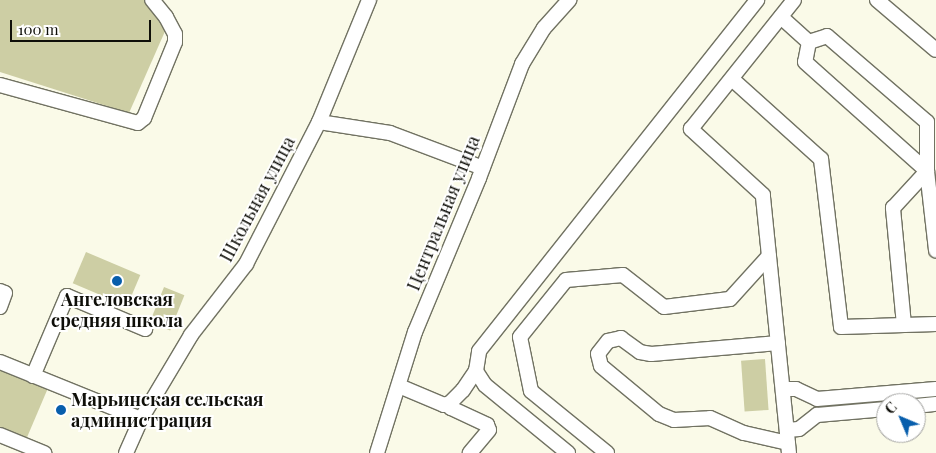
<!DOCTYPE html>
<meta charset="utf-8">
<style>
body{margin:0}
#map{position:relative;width:936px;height:453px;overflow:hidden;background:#fafae8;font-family:"Playfair Display",serif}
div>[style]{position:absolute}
.green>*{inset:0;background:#cdcea4;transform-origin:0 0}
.roads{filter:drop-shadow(1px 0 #717262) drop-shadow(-1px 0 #717262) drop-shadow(0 1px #717262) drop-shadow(0 -1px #717262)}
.minor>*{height:14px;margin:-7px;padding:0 7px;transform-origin:7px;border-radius:7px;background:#fff}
.dots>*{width:14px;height:14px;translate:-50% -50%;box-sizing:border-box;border:2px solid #fff;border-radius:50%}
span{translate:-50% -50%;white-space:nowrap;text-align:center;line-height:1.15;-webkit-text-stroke:4px #fff;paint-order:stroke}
.street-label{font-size:18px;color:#0f0f09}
.poi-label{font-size:18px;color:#0f0f09;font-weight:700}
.left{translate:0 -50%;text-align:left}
.north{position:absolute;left:876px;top:393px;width:50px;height:50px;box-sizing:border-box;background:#fff;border:1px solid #9f9f9d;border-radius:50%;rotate:315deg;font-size:14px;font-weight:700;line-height:20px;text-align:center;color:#0f0f09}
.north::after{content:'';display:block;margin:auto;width:18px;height:22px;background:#075eac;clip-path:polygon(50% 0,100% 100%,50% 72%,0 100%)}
.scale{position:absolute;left:10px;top:20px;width:141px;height:22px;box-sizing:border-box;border:2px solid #0f0f09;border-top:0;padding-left:6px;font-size:15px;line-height:18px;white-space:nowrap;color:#0f0f09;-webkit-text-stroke:4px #fff;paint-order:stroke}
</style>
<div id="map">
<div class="green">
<div style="clip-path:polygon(0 0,145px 0,166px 29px,129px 113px,0 72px)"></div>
<div style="left:86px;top:252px;width:59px;height:34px;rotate:23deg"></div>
<div style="left:164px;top:287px;width:22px;height:38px;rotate:22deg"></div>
<div style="left:765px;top:359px;width:51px;height:24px;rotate:86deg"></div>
<div style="clip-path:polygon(0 369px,48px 388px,25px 442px,0 432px)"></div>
</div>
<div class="roads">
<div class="minor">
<div style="left:877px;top:0;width:77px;rotate:40.3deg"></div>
<div style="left:781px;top:17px;width:38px;rotate:42deg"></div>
<div style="left:809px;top:42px;width:20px;rotate:101deg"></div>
<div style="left:805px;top:62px;width:164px;rotate:41.8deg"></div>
<div style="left:809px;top:42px;width:19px;rotate:-18deg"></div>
<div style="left:827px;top:36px;width:132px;rotate:40.7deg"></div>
<div style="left:927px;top:122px;width:49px;rotate:90deg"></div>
<div style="left:927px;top:171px;width:80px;rotate:83.5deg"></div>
<div style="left:732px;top:79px;width:120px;rotate:42deg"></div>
<div style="left:821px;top:159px;width:169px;rotate:83.2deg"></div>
<div style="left:841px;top:327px;width:95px;rotate:-1.8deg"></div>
<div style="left:0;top:85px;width:143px;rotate:15.4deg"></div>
<div style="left:138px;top:123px;width:8px;rotate:-40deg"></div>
<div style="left:144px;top:118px;width:82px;rotate:-67.8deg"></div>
<div style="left:175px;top:42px;width:8px;rotate:-90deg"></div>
<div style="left:175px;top:34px;width:19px;rotate:-118deg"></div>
<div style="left:166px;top:17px;width:22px;rotate:-129deg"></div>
<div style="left:319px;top:122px;width:72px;rotate:8.8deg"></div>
<div style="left:390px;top:133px;width:99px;rotate:20.6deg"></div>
<div style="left:0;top:291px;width:5px;rotate:22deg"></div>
<div style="left:5px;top:293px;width:15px;rotate:110deg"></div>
<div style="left:904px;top:325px;width:118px;rotate:-95.4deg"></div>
<div style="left:893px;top:208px;width:50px;rotate:-47.4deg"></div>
<div style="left:778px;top:343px;width:127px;rotate:175deg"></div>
<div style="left:651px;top:354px;width:11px;rotate:-170deg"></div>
<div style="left:640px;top:352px;width:24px;rotate:-144deg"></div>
<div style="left:621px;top:338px;width:13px;rotate:167deg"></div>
<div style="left:608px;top:341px;width:16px;rotate:128deg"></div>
<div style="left:598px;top:354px;width:12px;rotate:76deg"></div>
<div style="left:601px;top:366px;width:75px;rotate:39.6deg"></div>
<div style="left:659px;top:414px;width:16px;rotate:22deg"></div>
<div style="left:674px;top:420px;width:36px;rotate:-3deg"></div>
<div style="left:710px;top:418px;width:37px;rotate:24deg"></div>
<div style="left:744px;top:433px;width:45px;rotate:12.8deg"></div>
<div style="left:0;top:362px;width:152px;rotate:22deg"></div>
<div style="left:33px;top:376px;width:87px;rotate:-67deg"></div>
<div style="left:67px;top:296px;width:85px;rotate:22.9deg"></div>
<div style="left:399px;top:386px;width:49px;rotate:22.9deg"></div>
<div style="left:444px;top:405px;width:6px;rotate:-18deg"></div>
<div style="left:450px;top:403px;width:18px;rotate:-45deg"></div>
<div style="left:463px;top:390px;width:23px;rotate:-56deg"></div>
<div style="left:783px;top:389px;width:13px"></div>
<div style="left:796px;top:389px;width:23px;rotate:25deg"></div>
<div style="left:817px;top:399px;width:119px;rotate:-4.8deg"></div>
<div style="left:450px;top:403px;width:5px;rotate:79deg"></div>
<div style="left:451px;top:408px;width:40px;rotate:25deg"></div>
<div style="left:487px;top:425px;width:5px;rotate:68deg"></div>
<div style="left:489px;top:430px;width:30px;rotate:130deg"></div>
<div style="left:916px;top:406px;width:20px;rotate:-6deg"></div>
<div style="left:787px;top:430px;width:12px;rotate:-5deg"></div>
<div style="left:799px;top:429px;width:23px;rotate:-38deg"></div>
<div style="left:817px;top:415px;width:69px;rotate:-5deg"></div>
<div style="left:0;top:435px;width:48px;rotate:22.2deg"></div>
<div style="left:126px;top:453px;width:37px;rotate:-66deg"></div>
<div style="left:141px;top:419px;width:98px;rotate:-59.2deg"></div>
<div style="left:191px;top:335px;width:90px;rotate:-52.2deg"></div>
<div style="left:246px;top:264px;width:160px;rotate:-62.8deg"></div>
<div style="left:319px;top:122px;width:132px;rotate:-67.7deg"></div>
<div style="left:377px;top:453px;width:127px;rotate:-72.6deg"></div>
<div style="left:415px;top:332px;width:167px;rotate:-67.4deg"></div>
<div style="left:479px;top:178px;width:122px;rotate:-69.3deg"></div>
<div style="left:522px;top:64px;width:42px;rotate:-58.6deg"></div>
<div style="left:544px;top:28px;width:38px;rotate:-48deg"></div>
<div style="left:568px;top:453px;width:107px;rotate:-140.7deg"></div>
<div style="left:485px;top:385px;width:17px;rotate:-123deg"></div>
<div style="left:476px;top:371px;width:20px;rotate:-81deg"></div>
<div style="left:479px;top:351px;width:448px;rotate:-51.6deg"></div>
<div style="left:607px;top:453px;width:98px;rotate:-140.8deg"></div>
<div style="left:531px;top:391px;width:55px;rotate:-101.5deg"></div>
<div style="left:520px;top:337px;width:73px;rotate:-51.1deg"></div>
<div style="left:566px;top:280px;width:57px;rotate:-5deg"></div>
<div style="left:623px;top:275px;width:52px;rotate:38deg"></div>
<div style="left:664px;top:307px;width:66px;rotate:-6.9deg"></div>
<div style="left:730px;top:299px;width:58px;rotate:-47.8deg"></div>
<div style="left:789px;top:453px;width:259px;rotate:-95.8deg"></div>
<div style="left:763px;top:195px;width:98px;rotate:-137.5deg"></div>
<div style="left:691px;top:129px;width:165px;rotate:-51.4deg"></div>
</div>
</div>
<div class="dots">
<div style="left:117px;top:281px;background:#075eac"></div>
<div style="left:61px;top:410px;background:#075eac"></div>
</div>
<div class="street-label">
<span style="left:257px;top:199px;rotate:-62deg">Школьная улица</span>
<span style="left:443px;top:213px;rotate:-68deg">Центральная улица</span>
</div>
<div class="poi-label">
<span style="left:117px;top:310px">Ангеловская<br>средняя школа</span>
<span class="left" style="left:71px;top:410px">Марьинская сельская<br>администрация</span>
</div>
<div class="north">С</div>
<div class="scale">100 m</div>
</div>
